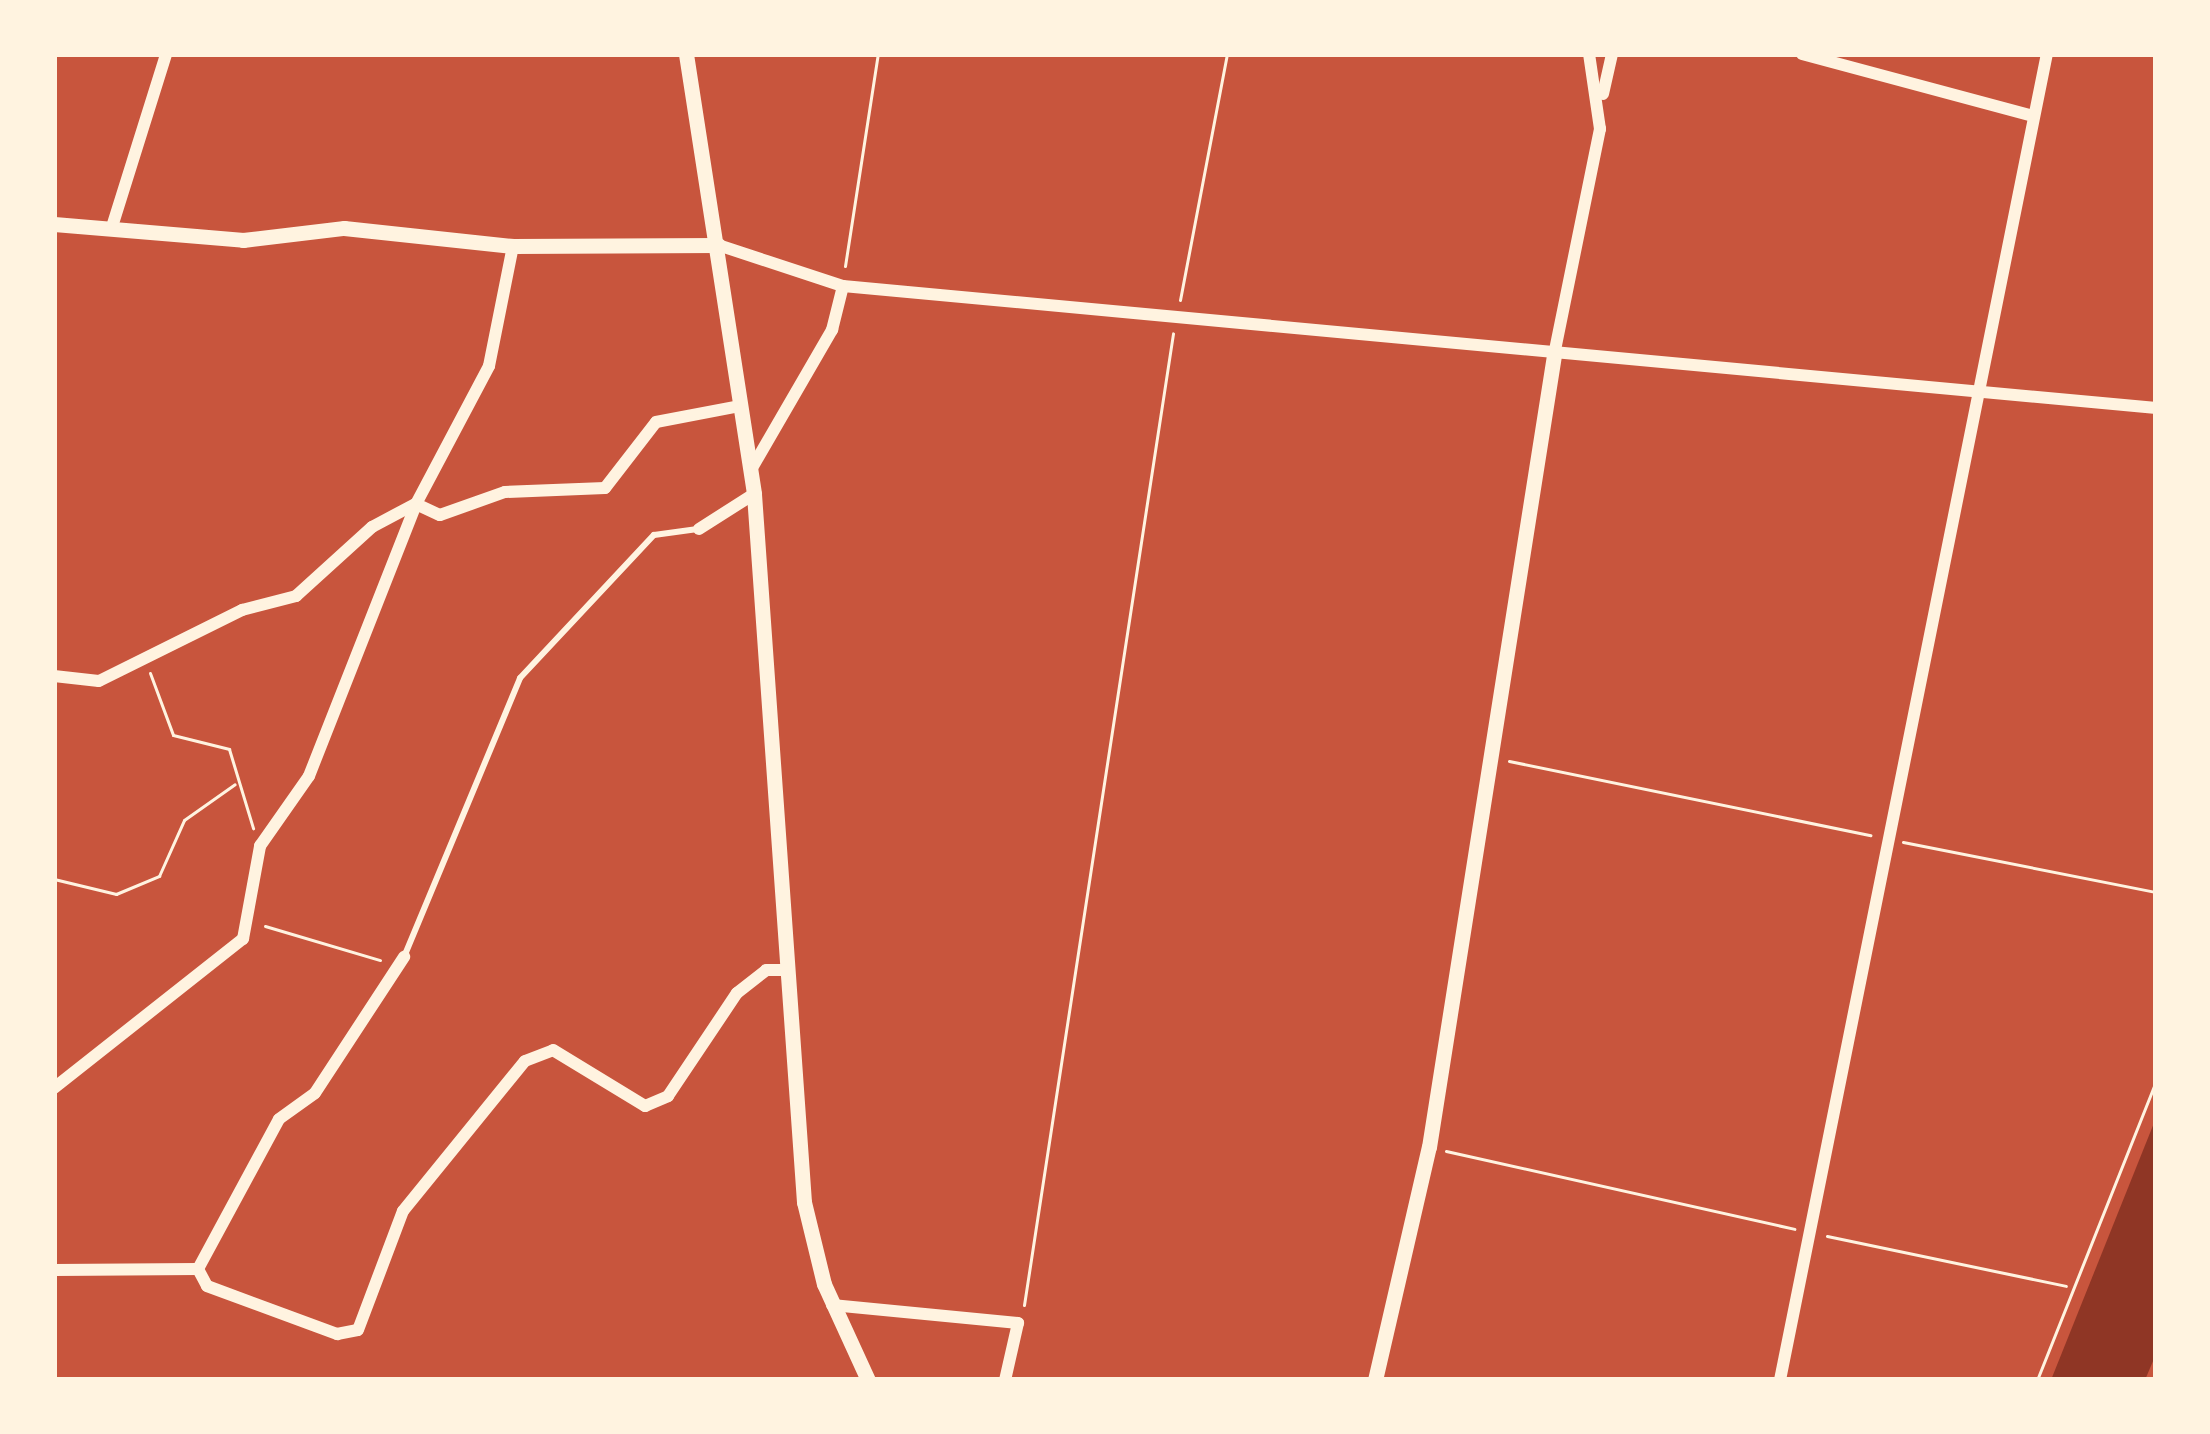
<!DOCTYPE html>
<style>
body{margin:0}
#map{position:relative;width:2210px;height:1434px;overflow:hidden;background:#c8553d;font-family:Commissioner,sans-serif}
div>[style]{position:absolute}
.water>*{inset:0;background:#8f3625}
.path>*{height:3px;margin:-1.5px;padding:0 1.5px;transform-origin:1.5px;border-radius:1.5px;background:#fff3e0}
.service>*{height:6px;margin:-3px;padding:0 3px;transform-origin:3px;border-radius:3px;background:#fff3e0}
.minor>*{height:12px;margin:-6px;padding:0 6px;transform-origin:6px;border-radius:6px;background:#fff3e0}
.tertiary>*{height:15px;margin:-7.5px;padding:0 7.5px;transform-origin:7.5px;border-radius:7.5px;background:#fff3e0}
span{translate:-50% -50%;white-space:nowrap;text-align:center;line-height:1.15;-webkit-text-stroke:10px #fff3e0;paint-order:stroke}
.frame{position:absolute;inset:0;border:57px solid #fff3e0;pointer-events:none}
</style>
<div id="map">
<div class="water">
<div style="clip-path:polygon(2156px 1118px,2156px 1354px,2145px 1380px,2051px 1380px)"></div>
</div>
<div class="path">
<div style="left:845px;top:266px;width:215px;rotate:-81.2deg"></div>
<div style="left:1180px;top:300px;width:250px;rotate:-79.2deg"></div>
<div style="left:150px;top:673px;width:66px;rotate:69.6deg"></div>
<div style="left:173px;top:735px;width:58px;rotate:14deg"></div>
<div style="left:229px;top:749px;width:83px;rotate:73.1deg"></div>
<div style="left:1509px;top:761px;width:369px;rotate:11.6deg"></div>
<div style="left:1903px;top:842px;width:258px;rotate:11.2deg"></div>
<div style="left:54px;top:879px;width:64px;rotate:13.6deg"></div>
<div style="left:116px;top:894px;width:47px;rotate:-22.7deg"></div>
<div style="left:159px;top:876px;width:61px;rotate:-65.9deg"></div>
<div style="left:184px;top:820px;width:62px;rotate:-35.2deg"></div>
<div style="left:265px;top:926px;width:120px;rotate:16.5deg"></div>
<div style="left:1446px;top:1151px;width:357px;rotate:12.6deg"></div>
<div style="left:1827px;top:1236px;width:244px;rotate:11.8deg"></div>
<div style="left:1024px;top:1305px;width:983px;rotate:-81.28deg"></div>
<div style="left:2037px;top:1380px;width:322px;rotate:-68.3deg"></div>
</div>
<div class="service">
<div style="left:404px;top:957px;width:302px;rotate:-67.4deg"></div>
<div style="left:520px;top:678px;width:196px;rotate:-46.9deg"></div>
<div style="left:654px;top:535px;width:44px;rotate:-7.8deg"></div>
</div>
<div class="minor">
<div style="left:1802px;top:54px;width:240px;rotate:15deg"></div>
<div style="left:1603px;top:94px;width:41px;rotate:-77.3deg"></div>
<div style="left:111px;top:230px;width:184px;rotate:-72.6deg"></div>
<div style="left:718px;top:245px;width:132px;rotate:18.2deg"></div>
<div style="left:843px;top:286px;width:1319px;rotate:5.31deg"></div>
<div style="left:1554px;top:355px;width:231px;rotate:-78.5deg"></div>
<div style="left:1600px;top:129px;width:76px;rotate:-98.3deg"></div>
<div style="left:752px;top:468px;width:160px;rotate:-59.9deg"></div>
<div style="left:832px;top:330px;width:45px;rotate:-76deg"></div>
<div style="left:416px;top:504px;width:26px;rotate:25deg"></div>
<div style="left:440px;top:515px;width:69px;rotate:-19.5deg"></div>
<div style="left:505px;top:492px;width:100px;rotate:-2.3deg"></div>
<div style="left:605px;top:488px;width:83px;rotate:-52.3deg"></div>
<div style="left:656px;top:422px;width:86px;rotate:-10.8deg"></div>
<div style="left:699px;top:529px;width:65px;rotate:-32.5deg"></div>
<div style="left:54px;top:676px;width:45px;rotate:6.3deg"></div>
<div style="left:99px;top:681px;width:160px;rotate:-26.4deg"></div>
<div style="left:242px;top:610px;width:56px;rotate:-14.5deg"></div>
<div style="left:296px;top:596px;width:103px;rotate:-42.2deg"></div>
<div style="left:372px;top:527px;width:49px;rotate:-28.1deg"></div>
<div style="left:54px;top:1088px;width:241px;rotate:-38.3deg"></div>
<div style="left:243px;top:939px;width:95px;rotate:-79.6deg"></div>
<div style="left:260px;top:846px;width:85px;rotate:-55deg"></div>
<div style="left:309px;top:776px;width:292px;rotate:-68.5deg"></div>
<div style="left:416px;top:504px;width:156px;rotate:-62.1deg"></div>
<div style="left:489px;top:366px;width:122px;rotate:-78.7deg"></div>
<div style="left:198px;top:1269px;width:19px;rotate:62deg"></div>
<div style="left:207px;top:1286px;width:139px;rotate:20.3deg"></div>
<div style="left:337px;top:1334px;width:21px;rotate:-11deg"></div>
<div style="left:358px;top:1330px;width:127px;rotate:-69.3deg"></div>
<div style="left:403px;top:1211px;width:193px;rotate:-50.9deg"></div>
<div style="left:525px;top:1061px;width:30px;rotate:-21deg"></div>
<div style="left:553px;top:1050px;width:108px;rotate:31.3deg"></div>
<div style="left:645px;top:1106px;width:25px;rotate:-23deg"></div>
<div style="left:668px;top:1096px;width:124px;rotate:-56.2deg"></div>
<div style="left:737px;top:993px;width:37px;rotate:-38deg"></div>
<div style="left:766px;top:970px;width:21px"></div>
<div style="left:54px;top:1270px;width:144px;rotate:-0.4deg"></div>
<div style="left:198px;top:1269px;width:170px;rotate:-61.6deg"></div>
<div style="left:279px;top:1119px;width:44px;rotate:-35.8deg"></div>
<div style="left:315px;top:1093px;width:163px;rotate:-56.8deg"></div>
<div style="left:832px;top:1305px;width:187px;rotate:5.5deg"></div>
<div style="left:1018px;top:1323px;width:58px;rotate:102.8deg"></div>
<div style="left:1780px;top:1380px;width:1353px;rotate:-78.62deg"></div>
</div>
<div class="tertiary">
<div style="left:686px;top:54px;width:445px;rotate:81.2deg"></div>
<div style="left:754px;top:494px;width:710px;rotate:85.96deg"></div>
<div style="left:804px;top:1202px;width:84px;rotate:76.3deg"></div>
<div style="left:824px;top:1284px;width:106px;rotate:65.4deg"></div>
<div style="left:54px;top:224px;width:190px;rotate:4.8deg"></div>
<div style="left:243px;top:240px;width:102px;rotate:-6.8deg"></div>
<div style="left:344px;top:228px;width:170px;rotate:6.1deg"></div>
<div style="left:513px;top:246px;width:205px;rotate:-0.3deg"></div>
<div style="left:1375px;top:1380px;width:239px;rotate:-77deg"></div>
<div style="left:1429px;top:1147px;width:802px;rotate:-81.03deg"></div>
</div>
<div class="frame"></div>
</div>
